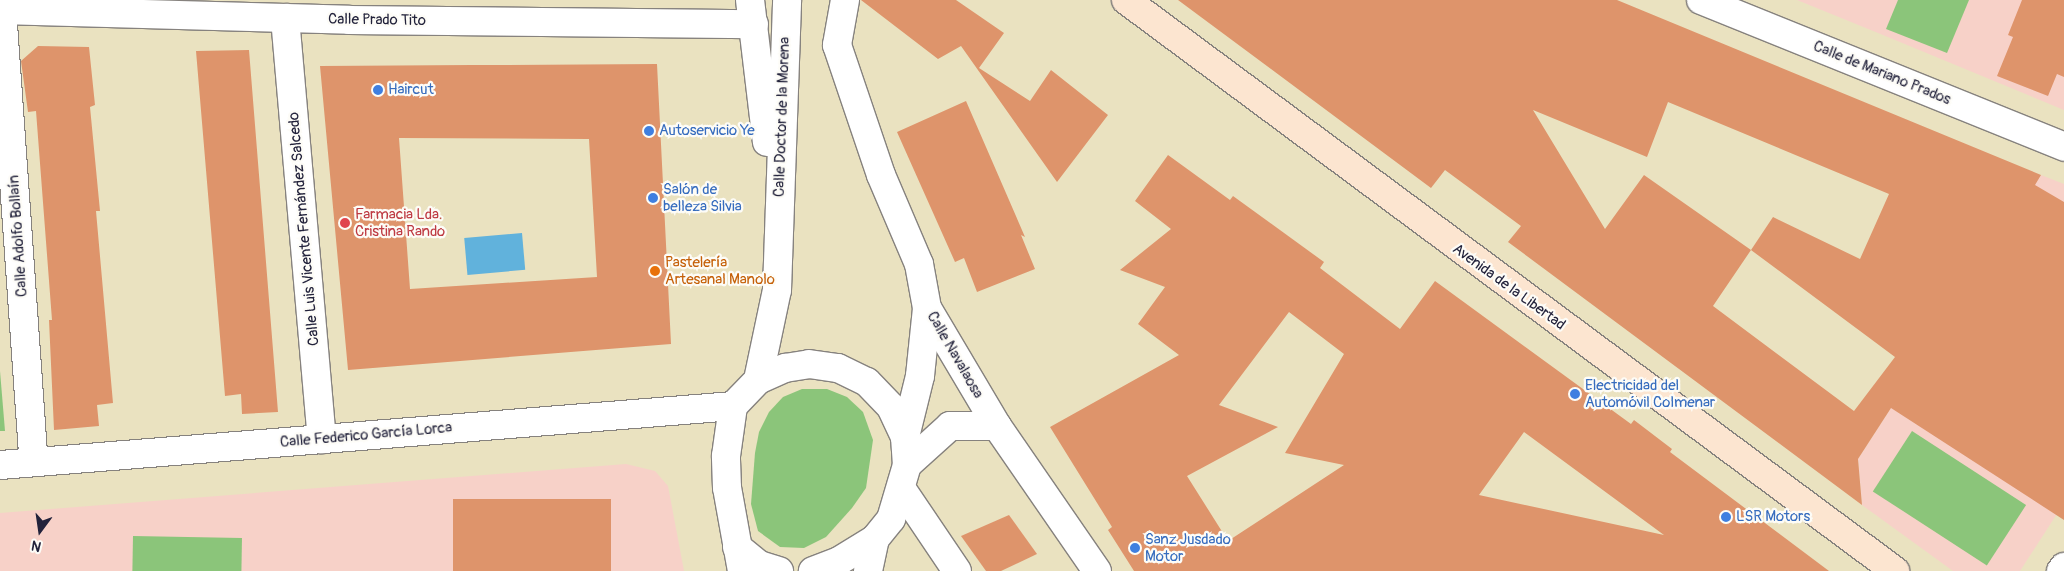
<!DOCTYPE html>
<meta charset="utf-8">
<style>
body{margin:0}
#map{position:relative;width:2064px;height:571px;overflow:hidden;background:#eae2c0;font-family:Pangolin,sans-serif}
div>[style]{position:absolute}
.built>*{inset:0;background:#f7d1c8}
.green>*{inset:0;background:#8bc57a;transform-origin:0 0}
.water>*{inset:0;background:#61b2dc;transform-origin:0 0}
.building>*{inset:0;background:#de946b;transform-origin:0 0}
.roads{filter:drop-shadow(1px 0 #86827e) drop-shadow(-1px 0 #86827e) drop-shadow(0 1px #86827e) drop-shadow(0 -1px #86827e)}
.street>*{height:28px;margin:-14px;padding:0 14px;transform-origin:14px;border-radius:14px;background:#fff}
.secondary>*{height:28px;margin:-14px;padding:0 14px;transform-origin:14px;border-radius:14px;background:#fce5d0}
.dots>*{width:14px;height:14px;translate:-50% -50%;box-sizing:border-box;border:2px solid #fdfcf7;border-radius:50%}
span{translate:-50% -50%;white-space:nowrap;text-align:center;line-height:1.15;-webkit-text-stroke:4.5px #fdfcf7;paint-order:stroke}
.street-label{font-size:15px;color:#22223b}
.shop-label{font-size:15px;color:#366cbe}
.left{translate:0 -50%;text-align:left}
.health-label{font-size:15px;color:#be3a42}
.food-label{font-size:15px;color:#c56008}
.north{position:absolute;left:15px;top:506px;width:50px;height:50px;-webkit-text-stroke:4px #fdfcf7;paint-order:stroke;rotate:194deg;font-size:14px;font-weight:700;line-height:20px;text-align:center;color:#22223b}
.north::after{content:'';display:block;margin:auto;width:18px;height:22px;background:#22223b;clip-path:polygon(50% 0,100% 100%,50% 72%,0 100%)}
</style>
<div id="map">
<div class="built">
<div style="clip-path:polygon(1797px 0,2064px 0,2064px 110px,1883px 35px)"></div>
<div style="clip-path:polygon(2041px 175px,2064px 184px,2064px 503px,2020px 571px,1953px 571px,1862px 505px,1858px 459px)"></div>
<div style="clip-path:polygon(626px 464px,655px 471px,668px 486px,684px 571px,0 571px,0 513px)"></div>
</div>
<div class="green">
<div style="clip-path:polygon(1898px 0,1969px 0,1947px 53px,1886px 29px)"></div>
<div style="clip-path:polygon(0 371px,5px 431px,0 431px)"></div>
<div style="clip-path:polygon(802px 389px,827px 389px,847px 397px,863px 412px,873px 440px,866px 488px,852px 508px,826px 537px,804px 548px,780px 547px,758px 531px,751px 504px,755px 453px,759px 432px,769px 412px,783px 397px)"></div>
<div style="left:1912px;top:431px;width:136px;height:72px;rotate:33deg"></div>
<div style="left:133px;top:536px;width:109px;height:35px;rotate:1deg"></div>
</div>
<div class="water">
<div style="left:522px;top:233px;width:37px;height:58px;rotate:85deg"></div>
</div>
<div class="building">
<div style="clip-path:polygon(861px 0,956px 0,1004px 33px,979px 68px,1030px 101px,1051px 70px,1108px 115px,1057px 182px,961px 46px,938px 59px)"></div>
<div style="clip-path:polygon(evenodd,1178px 0,1617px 0,2041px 175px,2035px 185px,2064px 202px,2064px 520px,1891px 408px,1858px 459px,1862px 505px,1508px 242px,1521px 226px,1445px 170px,1431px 188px,1178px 0,1668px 102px,1889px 194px,1860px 259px,1773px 217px,1751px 250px,1644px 175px,1605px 229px,1533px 110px,1647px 157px,1668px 102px,1178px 0,1751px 250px,1895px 357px,1854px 411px,1713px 306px,1751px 250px)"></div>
<div style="clip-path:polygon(2022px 0,2064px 0,2064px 77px,2057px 74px,2048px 96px,1997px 76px,2013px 37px,2008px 35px)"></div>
<div style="clip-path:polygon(38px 46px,89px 47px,95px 105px,90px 107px,100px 211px,96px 211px,113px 403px,97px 405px,99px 426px,54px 430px,49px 320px,52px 320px,36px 111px,28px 112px,21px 61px)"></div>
<div style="clip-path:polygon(249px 50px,278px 412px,242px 414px,241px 394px,225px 396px,196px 51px)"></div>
<div style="clip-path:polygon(evenodd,657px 64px,671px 344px,348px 370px,320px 66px,657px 64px,399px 138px,589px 139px,597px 277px,410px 289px,399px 138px)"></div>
<div style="clip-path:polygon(966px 101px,1025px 237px,1021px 235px,1035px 269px,977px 292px,964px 258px,955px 262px,897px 132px)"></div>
<div style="clip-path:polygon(evenodd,1168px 155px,1230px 200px,1233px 196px,1324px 262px,1320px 268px,1400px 329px,1435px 281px,1631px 424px,1634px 420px,1672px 449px,1670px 452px,1829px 571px,1134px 571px,1108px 530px,1112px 527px,1050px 427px,1179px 355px,1138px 324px,1165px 287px,1120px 270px,1171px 229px,1135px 201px,1168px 155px,1289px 312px,1344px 354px,1285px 453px,1344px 465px,1228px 541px,1187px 476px,1278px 427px,1219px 405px,1289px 312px,1168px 155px,1524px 432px,1664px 535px,1479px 495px,1524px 432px)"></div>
<div style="left:453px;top:499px;width:158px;height:72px"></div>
<div style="clip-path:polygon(1009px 515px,1037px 554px,1001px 571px,986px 571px,961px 536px)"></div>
</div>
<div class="roads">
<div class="street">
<div style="left:750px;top:0;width:143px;rotate:83.2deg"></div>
<div style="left:845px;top:0;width:46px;rotate:100.1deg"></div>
<div style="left:837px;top:45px;width:137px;rotate:71.3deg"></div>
<div style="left:881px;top:175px;width:97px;rotate:66.9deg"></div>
<div style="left:919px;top:264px;width:45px;rotate:79.7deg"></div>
<div style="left:927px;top:308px;width:137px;rotate:59.3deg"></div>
<div style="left:997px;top:426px;width:176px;rotate:55.4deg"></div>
<div style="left:1701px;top:0;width:392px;rotate:22deg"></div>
<div style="left:0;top:10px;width:349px;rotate:1.6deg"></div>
<div style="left:349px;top:20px;width:405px;rotate:0.6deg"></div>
<div style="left:2px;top:10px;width:453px;rotate:86deg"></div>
<div style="left:285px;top:18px;width:423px;rotate:85deg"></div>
<div style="left:758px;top:380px;width:92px;rotate:-78.1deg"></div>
<div style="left:777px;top:290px;width:290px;rotate:-88deg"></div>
<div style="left:905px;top:437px;width:63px;rotate:-76.2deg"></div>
<div style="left:920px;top:376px;width:68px;rotate:-84.1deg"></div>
<div style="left:0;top:465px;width:735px;rotate:-4.6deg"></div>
<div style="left:907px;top:465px;width:58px;rotate:-42.2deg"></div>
<div style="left:950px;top:426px;width:47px"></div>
<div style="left:901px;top:488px;width:100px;rotate:56deg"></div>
<div style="left:737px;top:547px;width:28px;rotate:39deg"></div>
<div style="left:759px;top:565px;width:21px;rotate:17deg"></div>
<div style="left:742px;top:571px;width:84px;rotate:-100.2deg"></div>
<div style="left:727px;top:488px;width:32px;rotate:-92deg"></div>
<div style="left:726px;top:456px;width:50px;rotate:-82deg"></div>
<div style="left:733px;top:406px;width:36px;rotate:-46deg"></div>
<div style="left:758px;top:380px;width:30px;rotate:-24deg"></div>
<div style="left:785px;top:368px;width:24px;rotate:-9deg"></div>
<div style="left:809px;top:364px;width:29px;rotate:8deg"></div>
<div style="left:838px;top:368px;width:32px;rotate:26deg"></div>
<div style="left:867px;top:382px;width:35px;rotate:46deg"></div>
<div style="left:891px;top:407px;width:33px;rotate:65deg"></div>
<div style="left:905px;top:437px;width:28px;rotate:86deg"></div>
<div style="left:907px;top:465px;width:56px;rotate:106.5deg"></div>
<div style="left:891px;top:519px;width:26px;rotate:129deg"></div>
<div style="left:875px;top:539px;width:42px;rotate:148.6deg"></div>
<div style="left:839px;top:561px;width:28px;rotate:159deg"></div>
<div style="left:868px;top:571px;width:33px;rotate:-78deg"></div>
<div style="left:2061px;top:571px;width:5px;rotate:-53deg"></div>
</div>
<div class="secondary">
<div style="left:1126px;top:0;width:958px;rotate:36.59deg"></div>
</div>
</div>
<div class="dots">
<div style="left:378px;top:90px;background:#3f7fe0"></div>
<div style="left:649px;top:131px;background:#3f7fe0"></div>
<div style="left:653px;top:198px;background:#3f7fe0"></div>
<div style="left:345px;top:223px;background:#e0444e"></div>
<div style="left:655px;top:271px;background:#e8710a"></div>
<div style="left:1575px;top:394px;background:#3f7fe0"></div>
<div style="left:1726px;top:517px;background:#3f7fe0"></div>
<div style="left:1135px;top:548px;background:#3f7fe0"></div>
</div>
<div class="street-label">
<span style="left:377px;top:20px;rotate:1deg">Calle Prado Tito</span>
<span style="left:1882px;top:73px;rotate:22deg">Calle de Mariano Prados</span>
<span style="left:782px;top:117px;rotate:-88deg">Calle Doctor de la Morena</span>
<span style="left:304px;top:229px;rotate:-95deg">Calle Luis Vicente Fernández Salcedo</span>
<span style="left:18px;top:236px;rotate:-94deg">Calle Adolfo Bollaín</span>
<span style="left:1509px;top:287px;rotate:36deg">Avenida de la Libertad</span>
<span style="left:955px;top:355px;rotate:60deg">Calle Navalaosa</span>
<span style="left:366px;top:435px;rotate:-5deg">Calle Federico García Lorca</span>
</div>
<div class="shop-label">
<span class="left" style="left:388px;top:90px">Haircut</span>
<span class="left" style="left:659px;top:131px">Autoservicio Ye</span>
<span class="left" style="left:663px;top:198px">Salón de<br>belleza Silvia</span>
<span class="left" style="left:1585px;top:394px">Electricidad del<br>Automóvil Colmenar</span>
<span class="left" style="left:1736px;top:517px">LSR Motors</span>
<span class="left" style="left:1145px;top:548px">Sanz Jusdado<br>Motor</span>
</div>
<div class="health-label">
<span class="left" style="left:355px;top:223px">Farmacia Lda.<br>Cristina Rando</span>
</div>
<div class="food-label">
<span class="left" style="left:665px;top:271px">Pastelería<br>Artesanal Manolo</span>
</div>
<div class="north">N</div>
</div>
